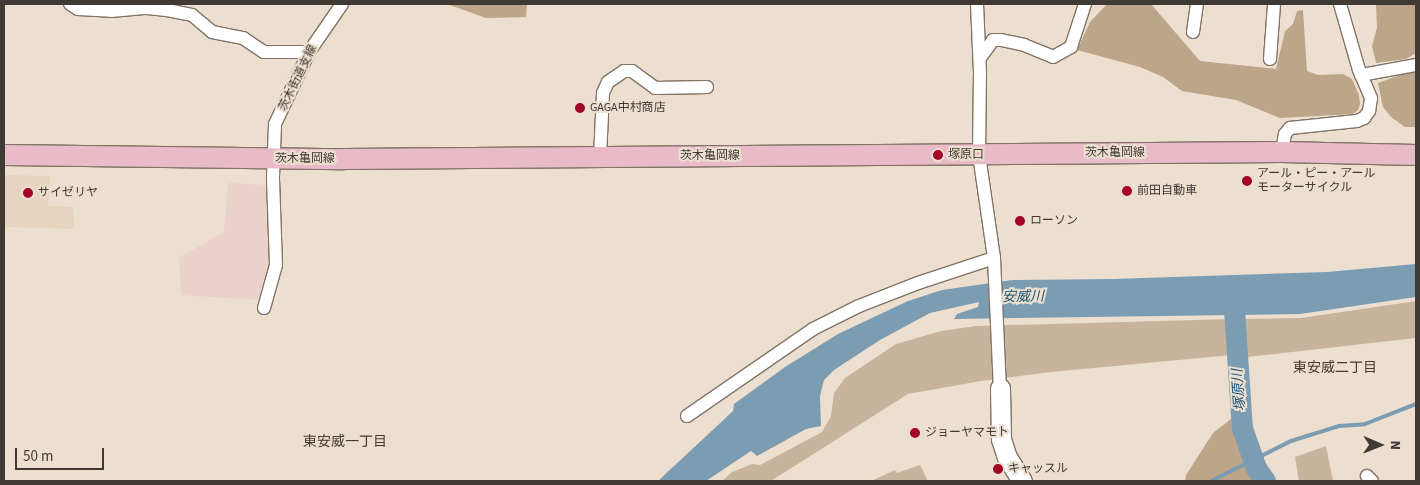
<!DOCTYPE html>
<meta charset="utf-8">
<style>
body{margin:0}
#map{position:relative;width:1420px;height:485px;overflow:hidden;background:#ecdfd0;font-family:"Source Sans 3","Noto Sans JP",sans-serif}
div>[style]{position:absolute}
.built>*{inset:0;background:#e6d4bf}
.industrial>*{inset:0;background:#ead1ca}
.green>*{inset:0;background:#c8b49d}
.forest>*{inset:0;background:#bda589}
.water>*{inset:0;background:#7c9cb2}
.stream>*{height:4px;margin:-2px;padding:0 2px;transform-origin:2px;border-radius:2px;background:#7c9cb2}
.river>*{height:21px;margin:-10.5px;padding:0 10.5px;transform-origin:10.5px;border-radius:10.5px;background:#7c9cb2}
.roads{filter:drop-shadow(1px 0 #807467) drop-shadow(-1px 0 #807467) drop-shadow(0 1px #807467) drop-shadow(0 -1px #807467)}
.street>*{height:12px;margin:-6px;padding:0 6px;transform-origin:6px;border-radius:6px;background:#fff}
.secondary>*{height:19px;margin:-9.5px;padding:0 9.5px;transform-origin:9.5px;border-radius:9.5px;background:#fff}
.primary>*{height:20px;margin:-10px;padding:0 10px;transform-origin:10px;border-radius:10px;background:#e9bac8}
.dots>*{width:14px;height:14px;translate:-50% -50%;box-sizing:border-box;border:2px solid #ecdfd0;border-radius:50%}
span{translate:-50% -50%;white-space:nowrap;text-align:center;line-height:1.15;-webkit-text-stroke:4px #ecdfd0;paint-order:stroke}
.street-label{font-size:12px;color:#3f3a34}
.poi-label{font-size:12px;color:#3f3a34}
.left{translate:0 -50%;text-align:left}
.water-label{font-size:14px;color:#1e5475;font-style:italic}
.neighbourhood-label{font-size:14px;color:#443a2e}
.frame{position:absolute;inset:0;border:5px solid #3f3a34;pointer-events:none}
.north{position:absolute;left:1355px;top:420px;width:50px;height:50px;-webkit-text-stroke:4px #ecdfd0;paint-order:stroke;rotate:91deg;font-size:14px;font-weight:700;line-height:20px;text-align:center;color:#3f3a34}
.north::after{content:'';display:block;margin:auto;width:18px;height:22px;background:#3f3a34;clip-path:polygon(50% 0,100% 100%,50% 72%,0 100%)}
.scale{position:absolute;left:15px;top:448px;width:89px;height:22px;box-sizing:border-box;border:2px solid #3f3a34;border-top:0;padding-left:6px;font-size:15px;line-height:18px;white-space:nowrap;color:#3f3a34;-webkit-text-stroke:4px #ecdfd0;paint-order:stroke}
</style>
<div id="map">
<div class="built">
<div style="clip-path:polygon(4px 175px,50px 176px,48px 206px,73px 207px,74px 229px,4px 227px)"></div>
</div>
<div class="industrial">
<div style="clip-path:polygon(228px 183px,268px 185px,273px 263px,263px 300px,181px 295px,179px 258px,224px 232px)"></div>
</div>
<div class="green">
<div style="clip-path:polygon(1416px 301px,1416px 338px,1247px 357px,1239px 366px,1239px 319px,1301px 318px)"></div>
<div style="clip-path:polygon(1231px 319px,1232px 355px,1051px 372px,981px 381px,908px 394px,771px 481px,722px 481px,732px 472px,752px 464px,760px 465px,822px 432px,831px 416px,834px 393px,845px 378px,896px 344px,941px 331px,976px 326px)"></div>
<div style="clip-path:polygon(1326px 446px,1333px 481px,1299px 481px,1295px 457px)"></div>
<div style="clip-path:polygon(920px 465px,928px 481px,871px 481px,895px 470px,897px 473px)"></div>
</div>
<div class="forest">
<div style="clip-path:polygon(447px 4px,527px 4px,526px 17px,486px 18px)"></div>
<div style="clip-path:polygon(1107px 4px,1151px 4px,1200px 61px,1276px 69px,1285px 31px,1293px 24px,1297px 11px,1303px 10px,1307px 71px,1318px 75px,1343px 74px,1352px 79px,1359px 95px,1360px 104px,1358px 110px,1353px 114px,1280px 118px,1236px 100px,1182px 91px,1163px 77px,1140px 67px,1077px 50px,1090px 22px)"></div>
<div style="clip-path:polygon(1376px 4px,1416px 4px,1416px 53px,1406px 59px,1376px 63px,1372px 46px,1377px 28px)"></div>
<div style="clip-path:polygon(1416px 72px,1416px 127px,1405px 127px,1391px 117px,1383px 107px,1378px 83px,1400px 75px)"></div>
<div style="clip-path:polygon(1236px 415px,1237px 430px,1252px 468px,1260px 481px,1185px 481px,1186px 475px,1213px 433px)"></div>
</div>
<div class="water">
<div style="clip-path:polygon(1416px 264px,1416px 297px,1300px 314px,954px 319px,957px 314px,978px 307px,979px 302px,930px 313px,880px 340px,834px 370px,824px 380px,820px 396px,821px 426px,806px 429px,757px 456px,751px 451px,706px 481px,658px 481px,733px 411px,734px 404px,785px 367px,838px 334px,908px 301px,942px 290px,1012px 280px,1113px 279px,1327px 272px)"></div>
</div>
<div class="stream">
<div style="left:1211px;top:481px;width:89px;rotate:-26.6deg"></div>
<div style="left:1291px;top:441px;width:50px;rotate:-17.4deg"></div>
<div style="left:1339px;top:426px;width:26px;rotate:-4deg"></div>
<div style="left:1365px;top:424px;width:55px;rotate:-21.4deg"></div>
</div>
<div class="river">
<div style="left:1233px;top:294px;width:134px;rotate:86.2deg"></div>
<div style="left:1242px;top:428px;width:42px;rotate:70.7deg"></div>
<div style="left:1256px;top:468px;width:16px;rotate:55deg"></div>
</div>
<div class="roads">
<div class="street">
<div style="left:70px;top:4px;width:9px;rotate:32deg"></div>
<div style="left:78px;top:9px;width:33px;rotate:3deg"></div>
<div style="left:111px;top:11px;width:36px;rotate:-5deg"></div>
<div style="left:147px;top:8px;width:20px;rotate:6deg"></div>
<div style="left:167px;top:10px;width:25px;rotate:11deg"></div>
<div style="left:192px;top:15px;width:26px;rotate:40deg"></div>
<div style="left:212px;top:32px;width:32px;rotate:11deg"></div>
<div style="left:243px;top:38px;width:25px;rotate:34deg"></div>
<div style="left:264px;top:52px;width:45px"></div>
<div style="left:977px;top:4px;width:68px;rotate:87.5deg"></div>
<div style="left:980px;top:72px;width:83px;rotate:90.7deg"></div>
<div style="left:979px;top:155px;width:104px;rotate:81.7deg"></div>
<div style="left:994px;top:258px;width:130px;rotate:87.4deg"></div>
<div style="left:1193px;top:32px;width:28px;rotate:-82deg"></div>
<div style="left:980px;top:58px;width:22px;rotate:-54deg"></div>
<div style="left:993px;top:40px;width:8px"></div>
<div style="left:1001px;top:40px;width:24px;rotate:12deg"></div>
<div style="left:1024px;top:45px;width:31px;rotate:22deg"></div>
<div style="left:1053px;top:57px;width:21px;rotate:-29deg"></div>
<div style="left:1071px;top:47px;width:45px;rotate:-72deg"></div>
<div style="left:1270px;top:59px;width:55px;rotate:-85.8deg"></div>
<div style="left:1361px;top:75px;width:56px;rotate:-10.3deg"></div>
<div style="left:1282px;top:152px;width:18px;rotate:-81deg"></div>
<div style="left:1285px;top:134px;width:8px;rotate:-50deg"></div>
<div style="left:1290px;top:128px;width:67px;rotate:-6deg"></div>
<div style="left:1357px;top:121px;width:8px;rotate:-23deg"></div>
<div style="left:1364px;top:118px;width:9px;rotate:-54deg"></div>
<div style="left:1369px;top:111px;width:13px;rotate:-81deg"></div>
<div style="left:1371px;top:98px;width:30px;rotate:-113deg"></div>
<div style="left:1359px;top:70px;width:69px;rotate:-106.1deg"></div>
<div style="left:600px;top:157px;width:64px;rotate:-87.3deg"></div>
<div style="left:603px;top:93px;width:12px;rotate:-66deg"></div>
<div style="left:608px;top:82px;width:7px;rotate:-34deg"></div>
<div style="left:614px;top:78px;width:12px;rotate:-35deg"></div>
<div style="left:624px;top:71px;width:8px"></div>
<div style="left:632px;top:71px;width:29px;rotate:36deg"></div>
<div style="left:655px;top:88px;width:52px;rotate:-1.1deg"></div>
<div style="left:264px;top:308px;width:45px;rotate:-74.4deg"></div>
<div style="left:276px;top:265px;width:88px;rotate:-92deg"></div>
<div style="left:273px;top:177px;width:53px;rotate:-87.8deg"></div>
<div style="left:275px;top:124px;width:80px;rotate:-64.7deg"></div>
<div style="left:309px;top:52px;width:58px;rotate:-55.5deg"></div>
<div style="left:687px;top:416px;width:153px;rotate:-34.6deg"></div>
<div style="left:813px;top:329px;width:51px;rotate:-26.6deg"></div>
<div style="left:859px;top:306px;width:63px;rotate:-21.3deg"></div>
<div style="left:918px;top:283px;width:80px;rotate:-18.2deg"></div>
<div style="left:1367px;top:476px;width:7px;rotate:45deg"></div>
</div>
<div class="secondary">
<div style="left:1000px;top:388px;width:51px;rotate:88.9deg"></div>
<div style="left:1001px;top:439px;width:19px;rotate:72deg"></div>
<div style="left:1007px;top:457px;width:28px;rotate:58deg"></div>
</div>
<div class="primary">
<div style="left:4px;top:155px;width:340px;rotate:0.7deg"></div>
<div style="left:344px;top:159px;width:938px;rotate:-0.43deg"></div>
<div style="left:1282px;top:152px;width:134px;rotate:1.3deg"></div>
</div>
</div>
<div class="dots">
<div style="left:580px;top:108px;background:#a30426"></div>
<div style="left:938px;top:155px;background:#a30426"></div>
<div style="left:1247px;top:181px;background:#a30426"></div>
<div style="left:1127px;top:191px;background:#a30426"></div>
<div style="left:28px;top:193px;background:#a30426"></div>
<div style="left:1020px;top:221px;background:#a30426"></div>
<div style="left:915px;top:433px;background:#a30426"></div>
<div style="left:998px;top:469px;background:#a30426"></div>
</div>
<div class="street-label">
<span style="left:298px;top:78px;rotate:-64deg">茨木街道支線</span>
<span style="left:1115px;top:153px">茨木亀岡線</span>
<span style="left:710px;top:156px">茨木亀岡線</span>
<span style="left:305px;top:159px">茨木亀岡線</span>
</div>
<div class="poi-label">
<span class="left" style="left:590px;top:108px">GAGA中村商店</span>
<span class="left" style="left:948px;top:155px">塚原口</span>
<span class="left" style="left:1257px;top:181px">アール・ピー・アール<br>モーターサイクル</span>
<span class="left" style="left:1137px;top:191px">前田自動車</span>
<span class="left" style="left:38px;top:193px">サイゼリヤ</span>
<span class="left" style="left:1030px;top:221px">ローソン</span>
<span class="left" style="left:925px;top:433px">ジョーヤマモト</span>
<span class="left" style="left:1008px;top:469px">キャッスル</span>
</div>
<div class="water-label">
<span style="left:1023px;top:297px;rotate:-1deg">安威川</span>
<span style="left:1239px;top:390px;rotate:-94deg">塚原川</span>
</div>
<div class="neighbourhood-label">
<span style="left:1335px;top:368px">東安威二丁目</span>
<span style="left:345px;top:442px">東安威一丁目</span>
</div>
<div class="frame"></div>
<div class="north">N</div>
<div class="scale">50 m</div>
</div>
